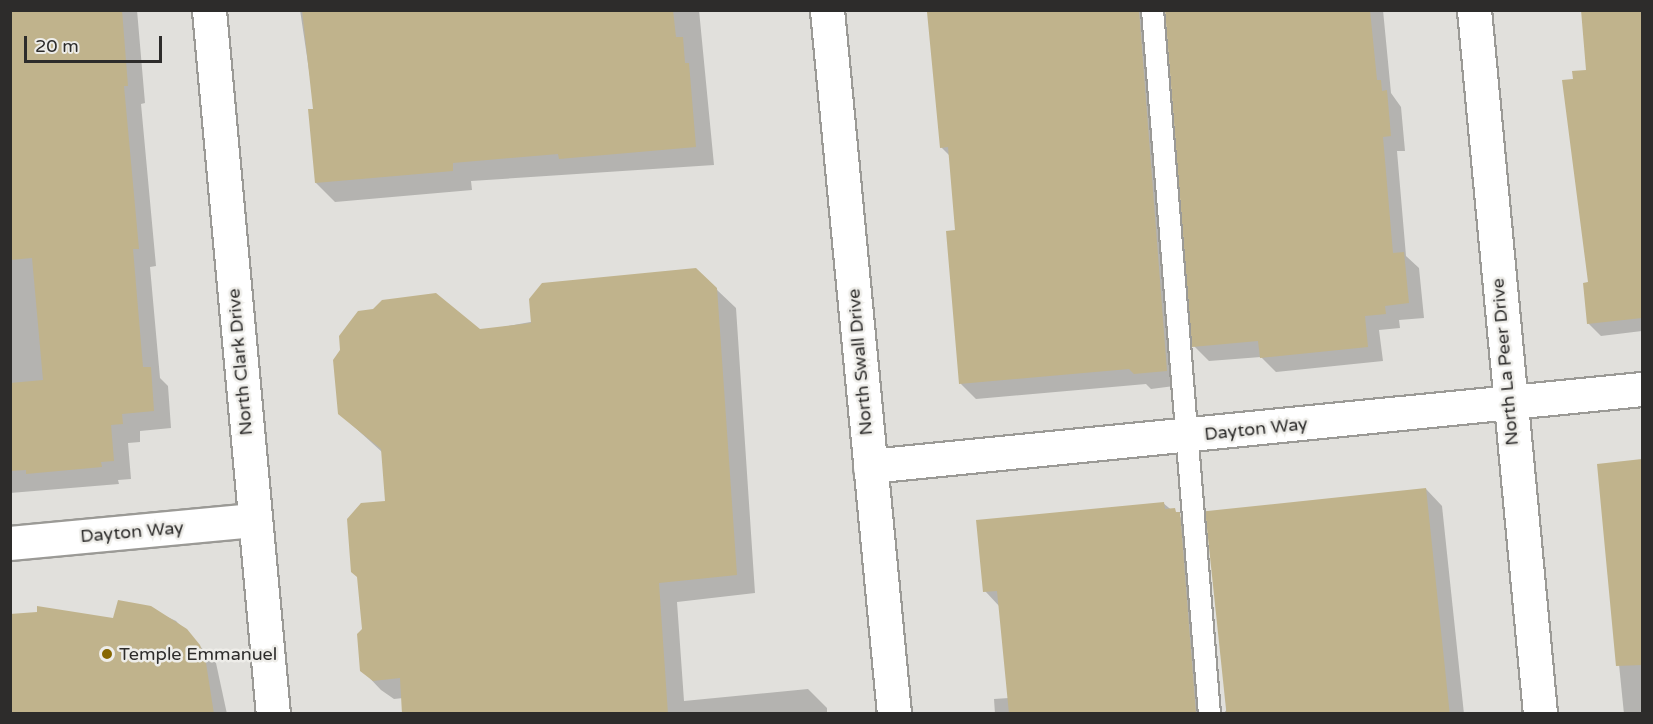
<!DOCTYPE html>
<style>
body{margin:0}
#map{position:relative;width:1653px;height:724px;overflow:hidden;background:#e1e0dc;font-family:"Varela Round",sans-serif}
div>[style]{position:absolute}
.shadow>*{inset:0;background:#0003}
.building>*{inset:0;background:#c0b38c;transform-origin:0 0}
.roads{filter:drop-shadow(2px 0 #9b9a96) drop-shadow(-2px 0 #9b9a96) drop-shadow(0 2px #9b9a96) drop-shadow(0 -2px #9b9a96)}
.service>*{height:21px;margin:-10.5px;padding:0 10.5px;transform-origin:10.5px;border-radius:10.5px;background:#fff}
.minor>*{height:33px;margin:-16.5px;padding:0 16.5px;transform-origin:16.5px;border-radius:16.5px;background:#fff}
.dots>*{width:16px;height:16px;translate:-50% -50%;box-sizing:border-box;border:3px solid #eeede9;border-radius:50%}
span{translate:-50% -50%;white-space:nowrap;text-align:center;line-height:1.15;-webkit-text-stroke:5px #eeede9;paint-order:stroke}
.street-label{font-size:18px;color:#2d2c2b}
.poi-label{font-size:18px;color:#2d2c2b}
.left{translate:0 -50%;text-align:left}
.frame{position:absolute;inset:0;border:12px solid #2d2c2b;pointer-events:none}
.scale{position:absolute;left:24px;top:36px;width:138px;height:27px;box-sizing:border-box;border:3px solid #2d2c2b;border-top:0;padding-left:8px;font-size:18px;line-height:21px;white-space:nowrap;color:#2d2c2b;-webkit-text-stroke:4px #eeede9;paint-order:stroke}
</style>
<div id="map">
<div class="shadow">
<div style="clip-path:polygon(10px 10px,137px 10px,145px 103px,141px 104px,156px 266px,150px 267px,160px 378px,168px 386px,171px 428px,140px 431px,140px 442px,128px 443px,131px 479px,118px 480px,119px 484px,10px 493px)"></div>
<div style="clip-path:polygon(300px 10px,699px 10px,714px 165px,471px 181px,472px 190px,335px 202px,316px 183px,315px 110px)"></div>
<div style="clip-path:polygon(929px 10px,1383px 10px,1391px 93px,1401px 107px,1405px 151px,1397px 151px,1406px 256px,1419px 268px,1424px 318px,1399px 320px,1400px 328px,1379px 330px,1383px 361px,1276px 372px,1261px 357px,1209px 361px,1194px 346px,1166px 11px,1155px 19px,1182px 385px,1151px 389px,1146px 384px,976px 399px,961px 384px,957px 231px,950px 156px,941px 147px)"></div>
<div style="clip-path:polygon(1582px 10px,1642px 10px,1642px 331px,1601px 336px,1588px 323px,1589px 284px,1575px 81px,1587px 71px)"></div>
<div style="clip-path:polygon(716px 289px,736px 308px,755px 593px,677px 602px,684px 701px,808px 689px,827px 708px,827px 714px,507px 714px,505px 687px,394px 699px,381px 690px,362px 670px,363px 630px,387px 503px,382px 452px,339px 413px,480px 331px)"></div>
<div style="clip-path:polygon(1642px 461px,1642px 714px,1624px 714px,1599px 465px)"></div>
<div style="clip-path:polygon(1426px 489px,1442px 506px,1464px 714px,1223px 714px)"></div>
<div style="clip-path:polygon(1163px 503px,1196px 530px,1211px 714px,995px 714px,994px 699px,1009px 698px,1000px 607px,985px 591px)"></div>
<div style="clip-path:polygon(142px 605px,176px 621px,216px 663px,227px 714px,10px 714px,114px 620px)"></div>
</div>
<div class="building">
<div style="clip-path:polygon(10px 10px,122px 10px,128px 86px,124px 86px,139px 249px,133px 249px,143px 367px,151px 367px,154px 411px,122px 414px,123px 424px,111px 425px,114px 461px,101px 462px,102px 467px,26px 474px,26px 470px,10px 471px,10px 383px,43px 380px,32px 258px,10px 260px)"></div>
<div style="clip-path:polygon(302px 10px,673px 10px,676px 37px,683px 37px,685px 63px,689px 63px,696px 147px,559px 159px,558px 154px,453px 163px,453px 171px,315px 183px,308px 109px,313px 109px)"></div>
<div style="clip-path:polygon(946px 10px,1139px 10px,1167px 371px,1134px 374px,1129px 369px,959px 384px,946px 231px,955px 230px,948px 147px,940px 148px,927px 12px)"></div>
<div style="clip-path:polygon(1165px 10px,1370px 10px,1377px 80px,1381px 80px,1382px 91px,1387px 90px,1391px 136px,1383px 137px,1393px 253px,1404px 252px,1409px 303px,1385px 306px,1386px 314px,1365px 316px,1368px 347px,1260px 358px,1258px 341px,1192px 347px)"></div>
<div style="clip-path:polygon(1581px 10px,1642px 10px,1642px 318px,1587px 324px,1583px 283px,1588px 282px,1562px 80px,1573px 79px,1572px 71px,1586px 70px)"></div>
<div style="clip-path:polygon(696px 268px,717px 288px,737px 575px,659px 583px,668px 714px,402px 714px,400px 678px,373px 681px,360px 671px,357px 634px,362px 629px,357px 577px,351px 572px,347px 519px,361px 503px,385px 501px,381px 449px,338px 414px,333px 360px,340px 350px,339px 336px,358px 311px,373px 309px,382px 300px,436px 293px,480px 329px,531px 323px,529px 299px,542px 283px)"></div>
<div style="clip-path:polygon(1642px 459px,1642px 665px,1616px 666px,1597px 464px)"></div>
<div style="left:1426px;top:488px;width:227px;height:222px;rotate:84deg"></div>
<div style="clip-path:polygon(1164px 502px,1165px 509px,1175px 508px,1176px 512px,1180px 512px,1196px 714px,1009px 714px,997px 591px,983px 592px,976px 520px)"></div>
<div style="clip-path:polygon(118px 600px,151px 606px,187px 629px,200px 645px,206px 663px,214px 714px,10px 714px,10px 614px,37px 612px,37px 606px,113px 618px)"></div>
</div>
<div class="roads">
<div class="service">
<div style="left:1152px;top:10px;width:706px;rotate:85.37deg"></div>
</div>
<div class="minor">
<div style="left:209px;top:10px;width:707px;rotate:84.81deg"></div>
<div style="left:827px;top:10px;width:707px;rotate:84.56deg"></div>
<div style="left:1474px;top:10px;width:707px;rotate:84.64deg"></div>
<div style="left:870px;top:466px;width:776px;rotate:-5.7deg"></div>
<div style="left:10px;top:543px;width:244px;rotate:-5.4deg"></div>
</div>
</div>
<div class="dots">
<div style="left:107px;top:654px;background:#866600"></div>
</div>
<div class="street-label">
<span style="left:240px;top:362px;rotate:-95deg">North Clark Drive</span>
<span style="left:860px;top:362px;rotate:-95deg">North Swall Drive</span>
<span style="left:1505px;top:362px;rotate:-95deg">North La Peer Drive</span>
<span style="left:1256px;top:429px;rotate:-6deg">Dayton Way</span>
<span style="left:132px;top:532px;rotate:-5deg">Dayton Way</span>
</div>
<div class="poi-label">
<span class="left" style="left:119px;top:654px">Temple Emmanuel</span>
</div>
<div class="frame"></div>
<div class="scale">20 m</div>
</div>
